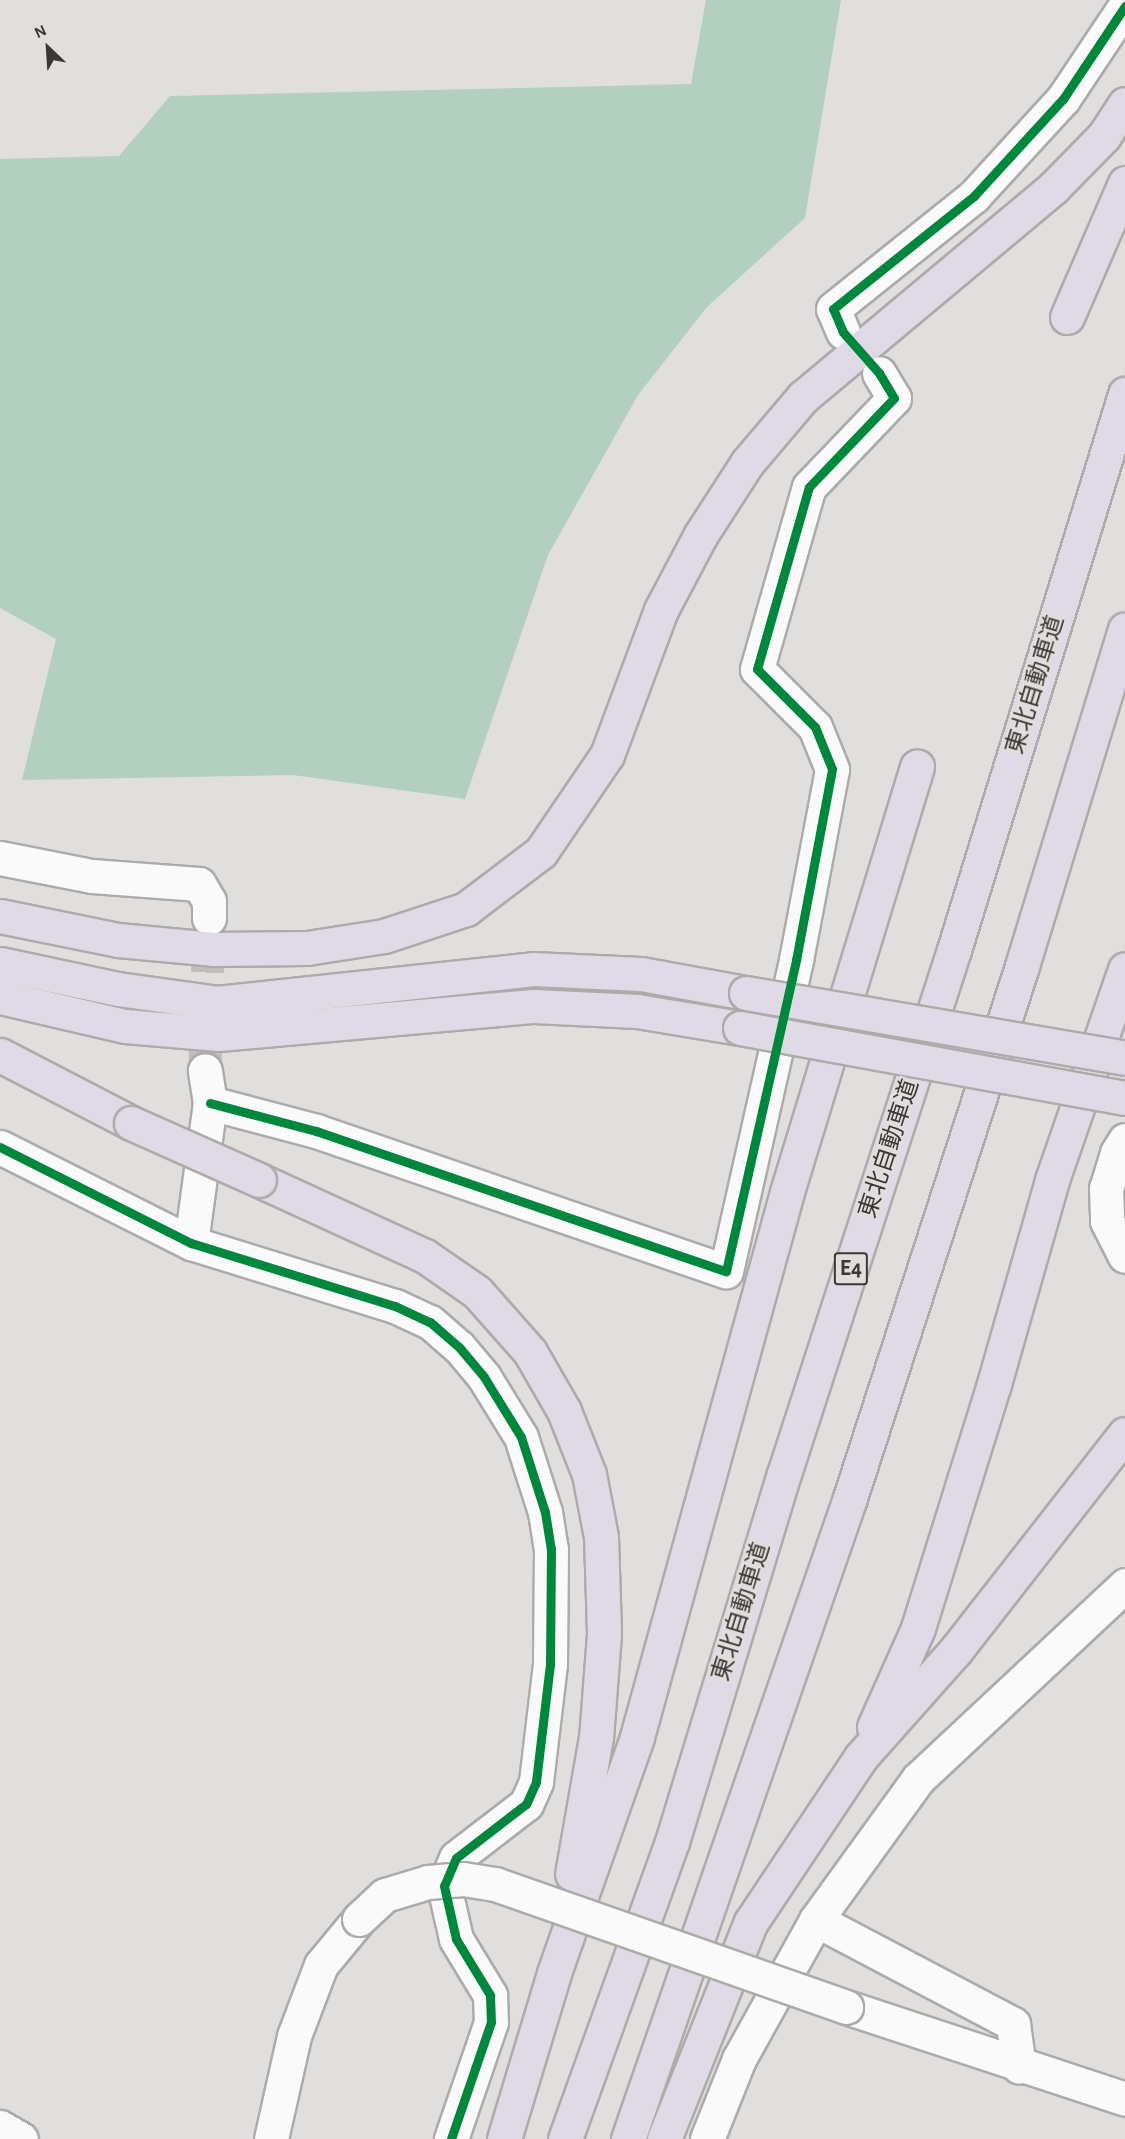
<!DOCTYPE html>
<meta charset="utf-8">
<style>
body{margin:0}
#map{position:relative;width:1125px;height:2139px;overflow:hidden;background:#e1dfdd;font-family:"Alegreya Sans","Noto Sans JP",sans-serif}
div>[style]{position:absolute}
.green>*{inset:0;background:#b3cfc0}
.minor-tunnel>*{height:33px;margin-top:-16.5px;transform-origin:0;background:repeating-linear-gradient(90deg,#c0bebc 0 33px,transparent 0 49px)}
.roads{filter:drop-shadow(2px 0 #adabaa) drop-shadow(-2px 0 #adabaa) drop-shadow(0 2px #adabaa) drop-shadow(0 -2px #adabaa)}
.minor>*{height:33px;margin:-16.5px;padding:0 16.5px;transform-origin:16.5px;border-radius:16.5px;background:#fafafa}
.highway>*{height:33px;margin:-16.5px;padding:0 16.5px;transform-origin:16.5px;border-radius:16.5px;background:#dfdae6}
.bridges{filter:drop-shadow(2px 0 #adabaa) drop-shadow(-2px 0 #adabaa) drop-shadow(0 2px #adabaa) drop-shadow(0 -2px #adabaa)}
.minor-bridge>*{height:33px;margin:-16.5px;padding:0 16.5px;transform-origin:16.5px;border-radius:16.5px;background:#fafafa}
.highway-bridge>*{height:33px;margin:-16.5px;padding:0 16.5px;transform-origin:16.5px;border-radius:16.5px;background:#dfdae6}
.cycleway>*{height:9px;margin:-4.5px;padding:0 4.5px;transform-origin:4.5px;border-radius:4.5px;background:#00873e}
span{translate:-50% -50%;white-space:nowrap;text-align:center;line-height:1.15;-webkit-text-stroke:4.5px #e3dedb;paint-order:stroke}
.shield-label span{padding:2px 4px;background:#e3dedb;border:2px solid;border-radius:4px;-webkit-text-stroke-width:0}
.shield-label{font-size:22px;color:#3b3938;font-weight:700}
.street-label{font-size:24px;color:#3b3938}
.north{position:absolute;left:18px;top:18px;width:60px;height:60px;-webkit-text-stroke:4px #e3dedb;paint-order:stroke;rotate:335deg;font-size:16px;font-weight:700;line-height:24px;text-align:center;color:#3b3938}
.north::after{content:'';display:block;margin:auto;width:21px;height:27px;background:#3b3938;clip-path:polygon(50% 0,100% 100%,50% 72%,0 100%)}
</style>
<div id="map">
<div class="green">
<div style="clip-path:polygon(706px 0,841px 0,805px 218px,707px 307px,638px 395px,548px 555px,465px 799px,293px 775px,22px 780px,56px 639px,0 608px,0 159px,119px 156px,170px 96px,691px 84px)"></div>
</div>
<div class="minor-tunnel">
<div style="left:205px;top:1070px;width:150px;rotate:-88.5deg"></div>
</div>
<div class="roads">
<div class="minor">
<div style="left:843px;top:332px;width:25px;rotate:-113deg"></div>
<div style="left:833px;top:309px;width:181px;rotate:-38.7deg"></div>
<div style="left:974px;top:196px;width:132px;rotate:-47.5deg"></div>
<div style="left:1063px;top:99px;width:112px;rotate:-56.3deg"></div>
<div style="left:0;top:858px;width:94px;rotate:11.1deg"></div>
<div style="left:92px;top:876px;width:107px;rotate:4.3deg"></div>
<div style="left:199px;top:884px;width:20px;rotate:60deg"></div>
<div style="left:209px;top:901px;width:17px;rotate:90deg"></div>
<div style="left:210px;top:1103px;width:110px;rotate:14.8deg"></div>
<div style="left:316px;top:1131px;width:433px;rotate:18.9deg"></div>
<div style="left:726px;top:1271px;width:319px;rotate:-77.3deg"></div>
<div style="left:796px;top:960px;width:194px;rotate:-79.3deg"></div>
<div style="left:832px;top:769px;width:45px;rotate:-112deg"></div>
<div style="left:815px;top:727px;width:82px;rotate:-135deg"></div>
<div style="left:757px;top:669px;width:189px;rotate:-74.1deg"></div>
<div style="left:809px;top:487px;width:123px;rotate:-46.3deg"></div>
<div style="left:894px;top:398px;width:29px;rotate:-121deg"></div>
<div style="left:1125px;top:1140px;width:15px;rotate:122deg"></div>
<div style="left:1117px;top:1153px;width:37px;rotate:107deg"></div>
<div style="left:1106px;top:1188px;width:33px;rotate:88deg"></div>
<div style="left:1107px;top:1221px;width:39px;rotate:63deg"></div>
<div style="left:0;top:1147px;width:214px;rotate:26.7deg"></div>
<div style="left:191px;top:1243px;width:214px;rotate:17.2deg"></div>
<div style="left:395px;top:1306px;width:38px;rotate:25deg"></div>
<div style="left:430px;top:1322px;width:38px;rotate:41deg"></div>
<div style="left:459px;top:1347px;width:39px;rotate:50deg"></div>
<div style="left:484px;top:1377px;width:70px;rotate:58.3deg"></div>
<div style="left:521px;top:1437px;width:79px;rotate:72.3deg"></div>
<div style="left:545px;top:1512px;width:37px;rotate:81deg"></div>
<div style="left:551px;top:1549px;width:115px;rotate:90.5deg"></div>
<div style="left:550px;top:1664px;width:119px;rotate:96.8deg"></div>
<div style="left:536px;top:1782px;width:24px;rotate:114deg"></div>
<div style="left:526px;top:1804px;width:88px;rotate:142.4deg"></div>
<div style="left:456px;top:1858px;width:30px;rotate:113deg"></div>
<div style="left:444px;top:1886px;width:54px;rotate:77.2deg"></div>
<div style="left:456px;top:1939px;width:66px;rotate:58.7deg"></div>
<div style="left:490px;top:1995px;width:27px;rotate:88deg"></div>
<div style="left:491px;top:2022px;width:124px;rotate:108.9deg"></div>
<div style="left:191px;top:1243px;width:141px;rotate:-82.3deg"></div>
<div style="left:210px;top:1103px;width:33px;rotate:-99deg"></div>
<div style="left:816px;top:1920px;width:223px;rotate:27.8deg"></div>
<div style="left:1013px;top:2024px;width:43px;rotate:82.1deg"></div>
<div style="left:846px;top:2007px;width:294px;rotate:18.2deg"></div>
<div style="left:0;top:2127px;width:24px;rotate:30deg"></div>
<div style="left:271px;top:2139px;width:106px;rotate:-77.4deg"></div>
<div style="left:294px;top:2036px;width:76px;rotate:-69.2deg"></div>
<div style="left:321px;top:1965px;width:60px;rotate:-50.4deg"></div>
<div style="left:707px;top:2139px;width:86px;rotate:-68.2deg"></div>
<div style="left:739px;top:2059px;width:159px;rotate:-61deg"></div>
<div style="left:816px;top:1920px;width:174px;rotate:-54.1deg"></div>
<div style="left:918px;top:1779px;width:284px;rotate:-43.1deg"></div>
</div>
<div class="highway">
<div style="left:1067px;top:317px;width:146px;rotate:-66.6deg"></div>
<div style="left:0;top:916px;width:120px;rotate:11.5deg"></div>
<div style="left:118px;top:940px;width:95px;rotate:5.4deg"></div>
<div style="left:213px;top:949px;width:94px;rotate:-0.6deg"></div>
<div style="left:307px;top:948px;width:78px;rotate:-8.9deg"></div>
<div style="left:384px;top:936px;width:86px;rotate:-18.2deg"></div>
<div style="left:466px;top:909px;width:94px;rotate:-37.2deg"></div>
<div style="left:541px;top:852px;width:117px;rotate:-55.8deg"></div>
<div style="left:607px;top:755px;width:155px;rotate:-69.6deg"></div>
<div style="left:661px;top:610px;width:84px;rotate:-62.2deg"></div>
<div style="left:700px;top:536px;width:87px;rotate:-57.2deg"></div>
<div style="left:747px;top:463px;width:87px;rotate:-49.7deg"></div>
<div style="left:803px;top:397px;width:326px;rotate:-39.9deg"></div>
<div style="left:1053px;top:188px;width:73px;rotate:-45.6deg"></div>
<div style="left:1104px;top:136px;width:38px;rotate:-57deg"></div>
<div style="left:0;top:964px;width:121px;rotate:12deg"></div>
<div style="left:118px;top:989px;width:100px;rotate:8deg"></div>
<div style="left:217px;top:1003px;width:318px;rotate:-6.1deg"></div>
<div style="left:533px;top:969px;width:108px;rotate:2.7deg"></div>
<div style="left:641px;top:974px;width:107px;rotate:10.3deg"></div>
<div style="left:0;top:997px;width:128px;rotate:13.1deg"></div>
<div style="left:125px;top:1026px;width:94px;rotate:4.9deg"></div>
<div style="left:219px;top:1034px;width:316px;rotate:-5.1deg"></div>
<div style="left:534px;top:1006px;width:103px;rotate:2.8deg"></div>
<div style="left:637px;top:1011px;width:104px;rotate:9.4deg"></div>
<div style="left:0;top:1055px;width:148px;rotate:27.4deg"></div>
<div style="left:259px;top:1180px;width:183px;rotate:24.6deg"></div>
<div style="left:425px;top:1256px;width:63px;rotate:34.7deg"></div>
<div style="left:477px;top:1292px;width:80px;rotate:48.5deg"></div>
<div style="left:530px;top:1352px;width:68px;rotate:60deg"></div>
<div style="left:564px;top:1411px;width:68px;rotate:68.4deg"></div>
<div style="left:589px;top:1474px;width:64px;rotate:79.2deg"></div>
<div style="left:601px;top:1537px;width:97px;rotate:88.2deg"></div>
<div style="left:604px;top:1634px;width:103px;rotate:94.4deg"></div>
<div style="left:596px;top:1737px;width:139px;rotate:99.9deg"></div>
<div style="left:874px;top:1727px;width:108px;rotate:-66deg"></div>
<div style="left:918px;top:1628px;width:256px;rotate:-72.7deg"></div>
<div style="left:994px;top:1384px;width:212px;rotate:-74.1deg"></div>
<div style="left:1052px;top:1180px;width:223px;rotate:-70.9deg"></div>
<div style="left:504px;top:2139px;width:173px;rotate:-73.2deg"></div>
<div style="left:554px;top:1973px;width:250px;rotate:-70.6deg"></div>
<div style="left:637px;top:1737px;width:565px;rotate:-74.61deg"></div>
<div style="left:787px;top:1192px;width:445px;rotate:-73deg"></div>
<div style="left:565px;top:2139px;width:316px;rotate:-70.2deg"></div>
<div style="left:672px;top:1842px;width:385px;rotate:-73.1deg"></div>
<div style="left:784px;top:1474px;width:551px;rotate:-72.03deg"></div>
<div style="left:954px;top:950px;width:582px;rotate:-72.9deg"></div>
<div style="left:628px;top:2139px;width:678px;rotate:-70.9deg"></div>
<div style="left:850px;top:1498px;width:559px;rotate:-72.08deg"></div>
<div style="left:1022px;top:966px;width:352px;rotate:-73deg"></div>
<div style="left:664px;top:2139px;width:234px;rotate:-68.2deg"></div>
<div style="left:751px;top:1922px;width:198px;rotate:-56.3deg"></div>
<div style="left:861px;top:1757px;width:143px;rotate:-48.4deg"></div>
<div style="left:956px;top:1650px;width:274px;rotate:-52deg"></div>
</div>
</div>
<div class="bridges">
<div class="minor-bridge">
<div style="left:359px;top:1919px;width:35px;rotate:-43deg"></div>
<div style="left:385px;top:1895px;width:45px;rotate:-16.8deg"></div>
<div style="left:428px;top:1882px;width:35px;rotate:-5deg"></div>
<div style="left:463px;top:1879px;width:32px;rotate:9deg"></div>
<div style="left:495px;top:1884px;width:372px;rotate:19.3deg"></div>
</div>
<div class="highway-bridge">
<div style="left:746px;top:993px;width:385px;rotate:9.7deg"></div>
<div style="left:740px;top:1028px;width:391px;rotate:10.3deg"></div>
<div style="left:131px;top:1123px;width:140px;rotate:24deg"></div>
</div>
</div>
<div class="cycleway">
<div style="left:210px;top:1103px;width:110px;rotate:14.8deg"></div>
<div style="left:316px;top:1131px;width:433px;rotate:18.9deg"></div>
<div style="left:726px;top:1271px;width:319px;rotate:-77.3deg"></div>
<div style="left:796px;top:960px;width:194px;rotate:-79.3deg"></div>
<div style="left:832px;top:769px;width:45px;rotate:-112deg"></div>
<div style="left:815px;top:727px;width:82px;rotate:-135deg"></div>
<div style="left:757px;top:669px;width:189px;rotate:-74.1deg"></div>
<div style="left:809px;top:487px;width:123px;rotate:-46.3deg"></div>
<div style="left:894px;top:398px;width:29px;rotate:-121deg"></div>
<div style="left:879px;top:373px;width:55px;rotate:-131.3deg"></div>
<div style="left:843px;top:332px;width:25px;rotate:-113deg"></div>
<div style="left:833px;top:309px;width:181px;rotate:-38.7deg"></div>
<div style="left:974px;top:196px;width:132px;rotate:-47.5deg"></div>
<div style="left:1063px;top:99px;width:112px;rotate:-56.3deg"></div>
<div style="left:0;top:1147px;width:214px;rotate:26.7deg"></div>
<div style="left:191px;top:1243px;width:214px;rotate:17.2deg"></div>
<div style="left:395px;top:1306px;width:38px;rotate:25deg"></div>
<div style="left:430px;top:1322px;width:38px;rotate:41deg"></div>
<div style="left:459px;top:1347px;width:39px;rotate:50deg"></div>
<div style="left:484px;top:1377px;width:70px;rotate:58.3deg"></div>
<div style="left:521px;top:1437px;width:79px;rotate:72.3deg"></div>
<div style="left:545px;top:1512px;width:37px;rotate:81deg"></div>
<div style="left:551px;top:1549px;width:115px;rotate:90.5deg"></div>
<div style="left:550px;top:1664px;width:119px;rotate:96.8deg"></div>
<div style="left:536px;top:1782px;width:24px;rotate:114deg"></div>
<div style="left:526px;top:1804px;width:88px;rotate:142.4deg"></div>
<div style="left:456px;top:1858px;width:30px;rotate:113deg"></div>
<div style="left:444px;top:1886px;width:54px;rotate:77.2deg"></div>
<div style="left:456px;top:1939px;width:66px;rotate:58.7deg"></div>
<div style="left:490px;top:1995px;width:27px;rotate:88deg"></div>
<div style="left:491px;top:2022px;width:124px;rotate:108.9deg"></div>
</div>
<div class="shield-label">
<span style="left:851px;top:1269px">E4</span>
</div>
<div class="street-label">
<span style="left:1036px;top:685px;rotate:-73deg">東北自動車道</span>
<span style="left:890px;top:1149px;rotate:-72deg">東北自動車道</span>
<span style="left:742px;top:1612px;rotate:-73deg">東北自動車道</span>
</div>
<div class="north">N</div>
</div>
